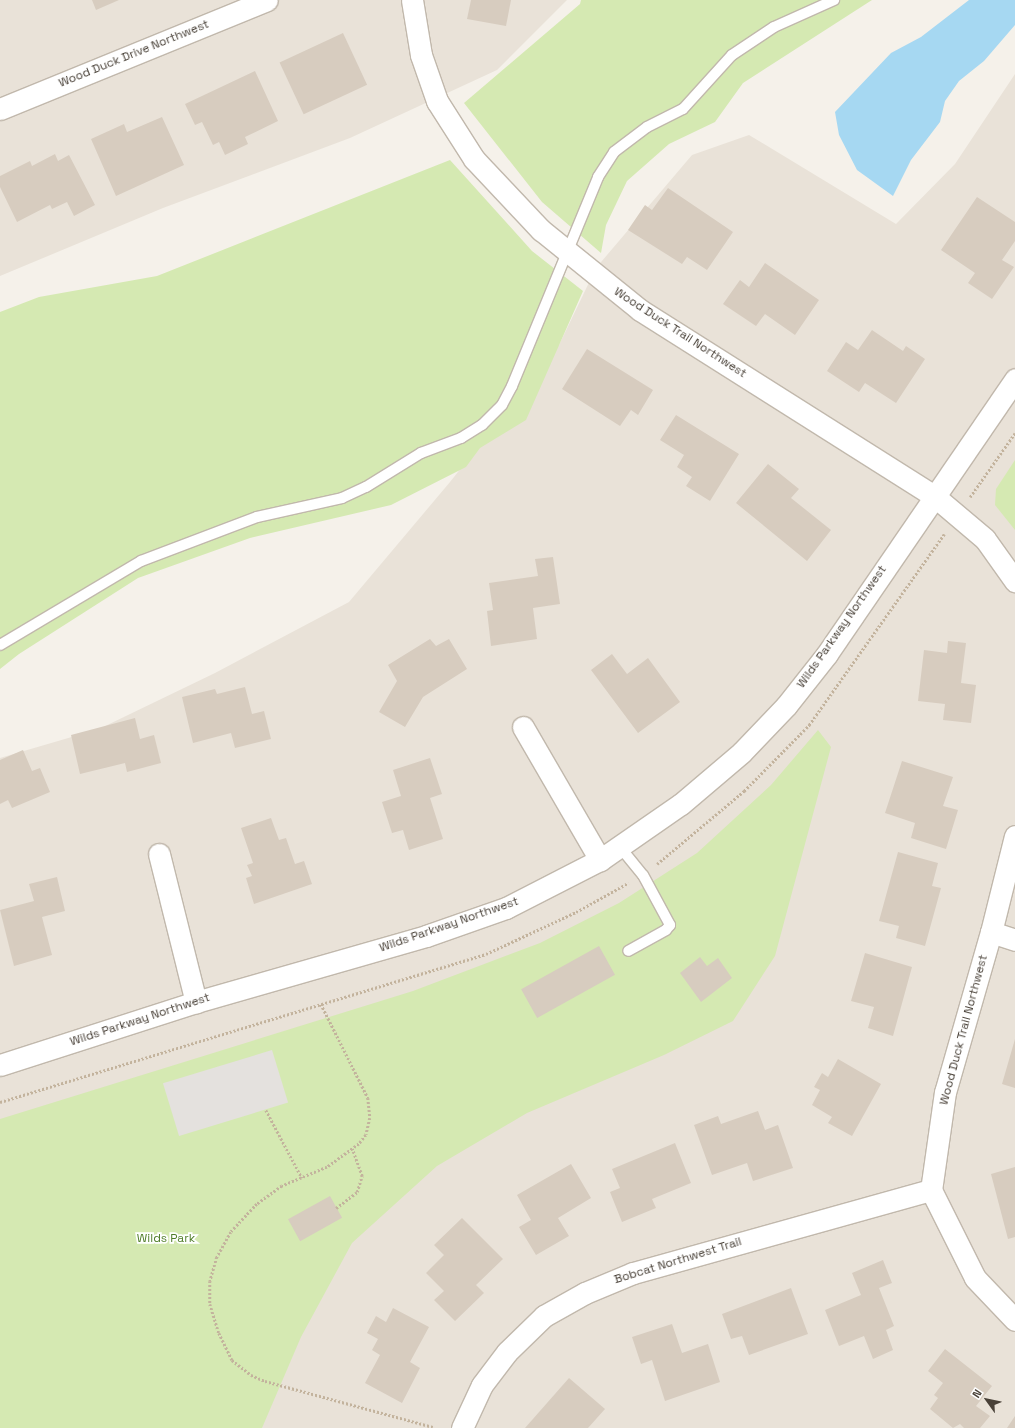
<!DOCTYPE html>
<style>
body{margin:0}
#map{position:relative;width:1015px;height:1428px;overflow:hidden;background:#f5f1ea;font-family:"Space Grotesk",sans-serif}
div>[style]{position:absolute}
.residential>*{inset:0;background:#e9e2d8}
.green>*{inset:0;background:#d5e9b2}
.parking>*{inset:0;background:#e4e1de;transform-origin:0 0}
.water>*{inset:0;background:#a6d8f2}
.building>*{inset:0;background:#d7ccbf;transform-origin:0 0}
.path>*{height:2.5px;margin-top:-1.25px;transform-origin:0;background:repeating-linear-gradient(90deg,#c3b39d 0 2px,transparent 0 4px)}
.roads{filter:drop-shadow(1px 0 #c1b8ac) drop-shadow(-1px 0 #c1b8ac) drop-shadow(0 1px #c1b8ac) drop-shadow(0 -1px #c1b8ac)}
.lane>*{height:10px;margin:-5px;padding:0 5px;transform-origin:5px;border-radius:5px;background:#fff}
.street>*{height:21px;margin:-10.5px;padding:0 10.5px;transform-origin:10.5px;border-radius:10.5px;background:#fff}
span{translate:-50% -50%;white-space:nowrap;text-align:center;line-height:1.15;-webkit-text-stroke:3.5px #fff;paint-order:stroke}
.street-label{font-size:12px;color:#494138}
.park-label{font-size:12px;color:#4f7d29}
.north{position:absolute;left:967px;top:1380px;width:40px;height:40px;-webkit-text-stroke:3px #fff;paint-order:stroke;rotate:303deg;font-size:11px;font-weight:700;line-height:16px;text-align:center;color:#494138}
.north::after{content:'';display:block;margin:auto;width:14px;height:18px;background:#494138;clip-path:polygon(50% 0,100% 100%,50% 72%,0 100%)}
</style>
<div id="map">
<div class="residential">
<div style="clip-path:polygon(0 0,567px 0,497px 70px,350px 138px,163px 208px,0 276px)"></div>
<div style="clip-path:polygon(1015px 74px,1015px 1428px,0 1428px,0 758px,99px 729px,215px 673px,349px 602px,450px 482px,559px 345px,596px 268px,692px 155px,749px 135px,896px 224px,955px 164px)"></div>
</div>
<div class="green">
<div style="clip-path:polygon(581px 0,872px 0,743px 83px,715px 122px,669px 144px,627px 181px,606px 225px,601px 253px,542px 202px,464px 103px,580px 4px)"></div>
<div style="clip-path:polygon(450px 160px,532px 251px,583px 291px,526px 420px,480px 448px,466px 467px,391px 505px,250px 538px,138px 578px,19px 654px,0 669px,0 312px,39px 297px,157px 276px)"></div>
<div style="clip-path:polygon(1015px 460px,1015px 530px,995px 505px,996px 489px)"></div>
<div style="clip-path:polygon(818px 730px,831px 747px,775px 956px,733px 1021px,664px 1055px,527px 1113px,437px 1166px,352px 1243px,301px 1337px,262px 1428px,0 1428px,0 1119px,413px 991px,540px 943px,619px 903px,697px 853px,771px 785px)"></div>
</div>
<div class="parking">
<div style="left:272px;top:1050px;width:55px;height:114px;rotate:73deg"></div>
</div>
<div class="water">
<div style="clip-path:polygon(969px 0,1015px 0,1015px 25px,984px 61px,959px 81px,945px 101px,940px 122px,911px 160px,893px 196px,857px 170px,839px 135px,835px 112px,891px 53px,921px 37px)"></div>
</div>
<div class="building">
<div style="clip-path:polygon(92px 0,119px 0,96px 10px)"></div>
<div style="clip-path:polygon(471px 0,511px 0,506px 26px,467px 19px)"></div>
<div style="left:343px;top:33px;width:57px;height:70px;rotate:65deg"></div>
<div style="clip-path:polygon(255px 71px,278px 121px,245px 137px,248px 144px,225px 155px,219px 142px,213px 145px,202px 122px,195px 125px,185px 104px)"></div>
<div style="clip-path:polygon(162px 117px,184px 165px,116px 196px,91px 139px,124px 124px,127px 132px)"></div>
<div style="clip-path:polygon(55px 154px,58px 161px,69px 155px,95px 205px,74px 216px,67px 202px,52px 209px,50px 205px,17px 222px,0 187px,0 176px,30px 161px,32px 166px)"></div>
<div style="clip-path:polygon(668px 188px,733px 232px,707px 270px,687px 257px,682px 264px,628px 230px,645px 205px,652px 210px)"></div>
<div style="clip-path:polygon(977px 197px,1015px 222px,1015px 241px,1002px 260px,1014px 267px,992px 299px,968px 283px,975px 273px,941px 250px)"></div>
<div style="clip-path:polygon(765px 263px,819px 300px,795px 335px,765px 314px,756px 326px,723px 304px,740px 280px,749px 287px)"></div>
<div style="clip-path:polygon(872px 330px,903px 351px,906px 346px,925px 359px,896px 403px,865px 383px,859px 392px,827px 371px,846px 342px,858px 350px)"></div>
<div style="clip-path:polygon(587px 349px,653px 390px,638px 415px,631px 410px,620px 426px,562px 389px)"></div>
<div style="clip-path:polygon(676px 415px,739px 454px,710px 501px,686px 486px,692px 477px,677px 467px,684px 455px,660px 440px)"></div>
<div style="clip-path:polygon(768px 464px,799px 489px,791px 498px,831px 530px,807px 561px,736px 503px)"></div>
<div style="clip-path:polygon(553px 557px,560px 604px,533px 608px,537px 639px,491px 646px,487px 611px,493px 610px,489px 583px,538px 576px,535px 559px)"></div>
<div style="clip-path:polygon(430px 639px,436px 646px,449px 639px,467px 669px,423px 697px,405px 727px,379px 712px,397px 681px,388px 665px)"></div>
<div style="clip-path:polygon(948px 641px,966px 643px,961px 683px,976px 685px,971px 723px,943px 720px,945px 704px,918px 701px,924px 650px,947px 653px)"></div>
<div style="clip-path:polygon(612px 654px,627px 674px,648px 658px,680px 702px,638px 733px,591px 670px)"></div>
<div style="clip-path:polygon(245px 687px,252px 714px,264px 711px,271px 739px,235px 748px,231px 733px,193px 743px,182px 697px,215px 689px,217px 694px)"></div>
<div style="clip-path:polygon(135px 718px,140px 739px,154px 735px,161px 763px,127px 772px,125px 763px,80px 774px,71px 735px)"></div>
<div style="clip-path:polygon(23px 750px,32px 771px,40px 768px,50px 792px,12px 808px,8px 800px,0 804px,0 760px)"></div>
<div style="clip-path:polygon(430px 758px,442px 794px,430px 798px,443px 839px,409px 850px,403px 830px,392px 833px,382px 802px,401px 796px,393px 770px)"></div>
<div style="clip-path:polygon(902px 761px,953px 777px,943px 806px,958px 810px,946px 849px,911px 838px,915px 823px,885px 813px)"></div>
<div style="clip-path:polygon(271px 818px,279px 840px,286px 838px,295px 864px,304px 861px,312px 884px,254px 904px,246px 878px,252px 876px,247px 865px,253px 863px,241px 828px)"></div>
<div style="clip-path:polygon(898px 852px,938px 863px,932px 886px,941px 888px,925px 946px,896px 938px,899px 926px,879px 921px)"></div>
<div style="clip-path:polygon(57px 877px,65px 911px,42px 917px,52px 955px,14px 966px,0 910px,34px 901px,29px 884px)"></div>
<div style="left:599px;top:946px;width:33px;height:89px;rotate:61deg"></div>
<div style="clip-path:polygon(865px 953px,912px 967px,893px 1036px,868px 1028px,874px 1007px,851px 1001px)"></div>
<div style="clip-path:polygon(700px 957px,707px 966px,718px 958px,732px 978px,701px 1002px,680px 973px)"></div>
<div style="clip-path:polygon(1015px 1039px,1015px 1088px,1002px 1084px)"></div>
<div style="clip-path:polygon(838px 1059px,881px 1084px,852px 1136px,828px 1123px,832px 1117px,812px 1105px,820px 1090px,814px 1087px,822px 1073px,828px 1077px)"></div>
<div style="clip-path:polygon(758px 1111px,765px 1130px,778px 1125px,793px 1168px,753px 1181px,747px 1163px,712px 1175px,694px 1125px,718px 1116px,721px 1124px)"></div>
<div style="clip-path:polygon(675px 1143px,691px 1183px,652px 1199px,656px 1208px,622px 1222px,610px 1192px,620px 1188px,612px 1169px)"></div>
<div style="clip-path:polygon(571px 1164px,591px 1198px,558px 1218px,569px 1236px,536px 1255px,519px 1227px,531px 1220px,517px 1195px)"></div>
<div style="clip-path:polygon(1015px 1167px,1015px 1237px,1008px 1239px,991px 1174px)"></div>
<div style="left:330px;top:1196px;width:25px;height:48px;rotate:61deg"></div>
<div style="clip-path:polygon(462px 1218px,503px 1259px,476px 1285px,484px 1293px,455px 1321px,434px 1300px,444px 1291px,426px 1273px,444px 1255px,434px 1245px)"></div>
<div style="clip-path:polygon(883px 1260px,892px 1283px,879px 1288px,894px 1326px,886px 1330px,893px 1350px,873px 1359px,864px 1336px,839px 1346px,825px 1310px,861px 1295px,852px 1273px)"></div>
<div style="clip-path:polygon(791px 1288px,808px 1334px,749px 1355px,742px 1336px,731px 1339px,722px 1314px)"></div>
<div style="clip-path:polygon(393px 1308px,429px 1327px,410px 1362px,420px 1368px,402px 1403px,365px 1383px,380px 1355px,372px 1350px,378px 1339px,367px 1333px,376px 1316px,386px 1322px)"></div>
<div style="clip-path:polygon(672px 1324px,682px 1353px,708px 1344px,720px 1382px,665px 1401px,652px 1360px,641px 1364px,632px 1337px)"></div>
<div style="clip-path:polygon(945px 1349px,992px 1386px,976px 1406px,990px 1416px,980px 1428px,964px 1428px,960px 1424px,953px 1428px,930px 1409px,938px 1398px,934px 1395px,943px 1383px,928px 1371px)"></div>
<div style="clip-path:polygon(569px 1378px,605px 1409px,588px 1428px,525px 1428px)"></div>
<div style="clip-path:polygon(1015px 1416px,1015px 1428px,1007px 1428px)"></div>
</div>
<div class="path">
<div style="left:970px;top:497px;width:78px;rotate:-54.9deg"></div>
<div style="left:657px;top:864px;width:114px;rotate:-40deg"></div>
<div style="left:744px;top:791px;width:93px;rotate:-45.4deg"></div>
<div style="left:809px;top:725px;width:234px;rotate:-54.7deg"></div>
<div style="left:321px;top:1004px;width:105px;rotate:63.4deg"></div>
<div style="left:368px;top:1098px;width:20px;rotate:84deg"></div>
<div style="left:370px;top:1118px;width:17px;rotate:103deg"></div>
<div style="left:366px;top:1135px;width:11px;rotate:128deg"></div>
<div style="left:359px;top:1144px;width:39px;rotate:144deg"></div>
<div style="left:327px;top:1167px;width:49px;rotate:157.1deg"></div>
<div style="left:282px;top:1186px;width:31px;rotate:144deg"></div>
<div style="left:257px;top:1204px;width:38px;rotate:133deg"></div>
<div style="left:231px;top:1232px;width:29px;rotate:119deg"></div>
<div style="left:217px;top:1257px;width:25px;rotate:106deg"></div>
<div style="left:210px;top:1281px;width:23px;rotate:90deg"></div>
<div style="left:210px;top:1304px;width:30px;rotate:73deg"></div>
<div style="left:219px;top:1333px;width:30px;rotate:64deg"></div>
<div style="left:232px;top:1360px;width:24px;rotate:38deg"></div>
<div style="left:251px;top:1375px;width:15px;rotate:23deg"></div>
<div style="left:265px;top:1381px;width:174px;rotate:15.3deg"></div>
<div style="left:0;top:1102px;width:508px;rotate:-16.94deg"></div>
<div style="left:486px;top:954px;width:99px;rotate:-25deg"></div>
<div style="left:576px;top:912px;width:60px;rotate:-29.1deg"></div>
<div style="left:266px;top:1110px;width:77px;rotate:62.1deg"></div>
<div style="left:336px;top:1208px;width:26px;rotate:-37deg"></div>
<div style="left:357px;top:1192px;width:17px;rotate:-73deg"></div>
<div style="left:362px;top:1176px;width:29px;rotate:-110deg"></div>
</div>
<div class="roads">
<div class="lane">
<div style="left:0;top:645px;width:164px;rotate:-30.8deg"></div>
<div style="left:141px;top:561px;width:124px;rotate:-20.8deg"></div>
<div style="left:257px;top:517px;width:87px;rotate:-12.6deg"></div>
<div style="left:342px;top:498px;width:26px;rotate:-25deg"></div>
<div style="left:366px;top:487px;width:65px;rotate:-31.7deg"></div>
<div style="left:421px;top:453px;width:43px;rotate:-20.6deg"></div>
<div style="left:461px;top:438px;width:25px;rotate:-32deg"></div>
<div style="left:482px;top:425px;width:28px;rotate:-45deg"></div>
<div style="left:502px;top:405px;width:21px;rotate:-62deg"></div>
<div style="left:512px;top:386px;width:226px;rotate:-67.6deg"></div>
<div style="left:598px;top:177px;width:30px;rotate:-57deg"></div>
<div style="left:614px;top:152px;width:41px;rotate:-37.1deg"></div>
<div style="left:647px;top:127px;width:40px;rotate:-26.6deg"></div>
<div style="left:683px;top:109px;width:73px;rotate:-47.8deg"></div>
<div style="left:732px;top:55px;width:50px;rotate:-33.7deg"></div>
<div style="left:774px;top:27px;width:66px;rotate:-24.2deg"></div>
<div style="left:620px;top:847px;width:36px;rotate:51deg"></div>
<div style="left:643px;top:875px;width:57px;rotate:61.6deg"></div>
<div style="left:670px;top:925px;width:6px;rotate:129deg"></div>
<div style="left:666px;top:930px;width:43px;rotate:151.1deg"></div>
</div>
<div class="street">
<div style="left:412px;top:0;width:56px;rotate:80.7deg"></div>
<div style="left:421px;top:55px;width:49px;rotate:70.8deg"></div>
<div style="left:437px;top:101px;width:69px;rotate:57.5deg"></div>
<div style="left:474px;top:159px;width:98px;rotate:46.7deg"></div>
<div style="left:541px;top:230px;width:127px;rotate:38.9deg"></div>
<div style="left:640px;top:310px;width:347px;rotate:32.3deg"></div>
<div style="left:933px;top:495px;width:68px;rotate:40.2deg"></div>
<div style="left:985px;top:539px;width:52px;rotate:54.5deg"></div>
<div style="left:0;top:109px;width:288px;rotate:-22.2deg"></div>
<div style="left:523px;top:727px;width:154px;rotate:59.9deg"></div>
<div style="left:1015px;top:836px;width:99px;rotate:104deg"></div>
<div style="left:991px;top:932px;width:166px;rotate:106deg"></div>
<div style="left:945px;top:1092px;width:99px;rotate:98.1deg"></div>
<div style="left:931px;top:1190px;width:98px;rotate:63.4deg"></div>
<div style="left:975px;top:1278px;width:58px;rotate:46.4deg"></div>
<div style="left:159px;top:854px;width:153px;rotate:76deg"></div>
<div style="left:991px;top:932px;width:25px;rotate:18deg"></div>
<div style="left:0;top:1065px;width:206px;rotate:-17.8deg"></div>
<div style="left:196px;top:1002px;width:239px;rotate:-16deg"></div>
<div style="left:426px;top:936px;width:85px;rotate:-19.3deg"></div>
<div style="left:506px;top:908px;width:106px;rotate:-27.1deg"></div>
<div style="left:600px;top:860px;width:98px;rotate:-34.7deg"></div>
<div style="left:681px;top:804px;width:80px;rotate:-40.4deg"></div>
<div style="left:742px;top:752px;width:64px;rotate:-46.3deg"></div>
<div style="left:786px;top:706px;width:66px;rotate:-51.7deg"></div>
<div style="left:827px;top:654px;width:333px;rotate:-55.6deg"></div>
<div style="left:462px;top:1428px;width:47px;rotate:-65.1deg"></div>
<div style="left:482px;top:1385px;width:41px;rotate:-52.9deg"></div>
<div style="left:507px;top:1352px;width:52px;rotate:-44.2deg"></div>
<div style="left:544px;top:1316px;width:47px;rotate:-29.3deg"></div>
<div style="left:585px;top:1293px;width:52px;rotate:-22.6deg"></div>
<div style="left:633px;top:1273px;width:309px;rotate:-15.6deg"></div>
</div>
</div>
<div class="street-label">
<span style="left:134px;top:54px;rotate:-22deg">Wood Duck Drive Northwest</span>
<span style="left:680px;top:333px;rotate:33deg">Wood Duck Trail Northwest</span>
<span style="left:842px;top:627px;rotate:-55deg">Wilds Parkway Northwest</span>
<span style="left:449px;top:925px;rotate:-19deg">Wilds Parkway Northwest</span>
<span style="left:140px;top:1020px;rotate:-18deg">Wilds Parkway Northwest</span>
<span style="left:964px;top:1030px;rotate:-75deg">Wood Duck Trail Northwest</span>
<span style="left:678px;top:1261px;rotate:-17deg">Bobcat Northwest Trail</span>
</div>
<div class="park-label">
<span style="left:166px;top:1239px">Wilds Park</span>
</div>
<div class="north">N</div>
</div>
